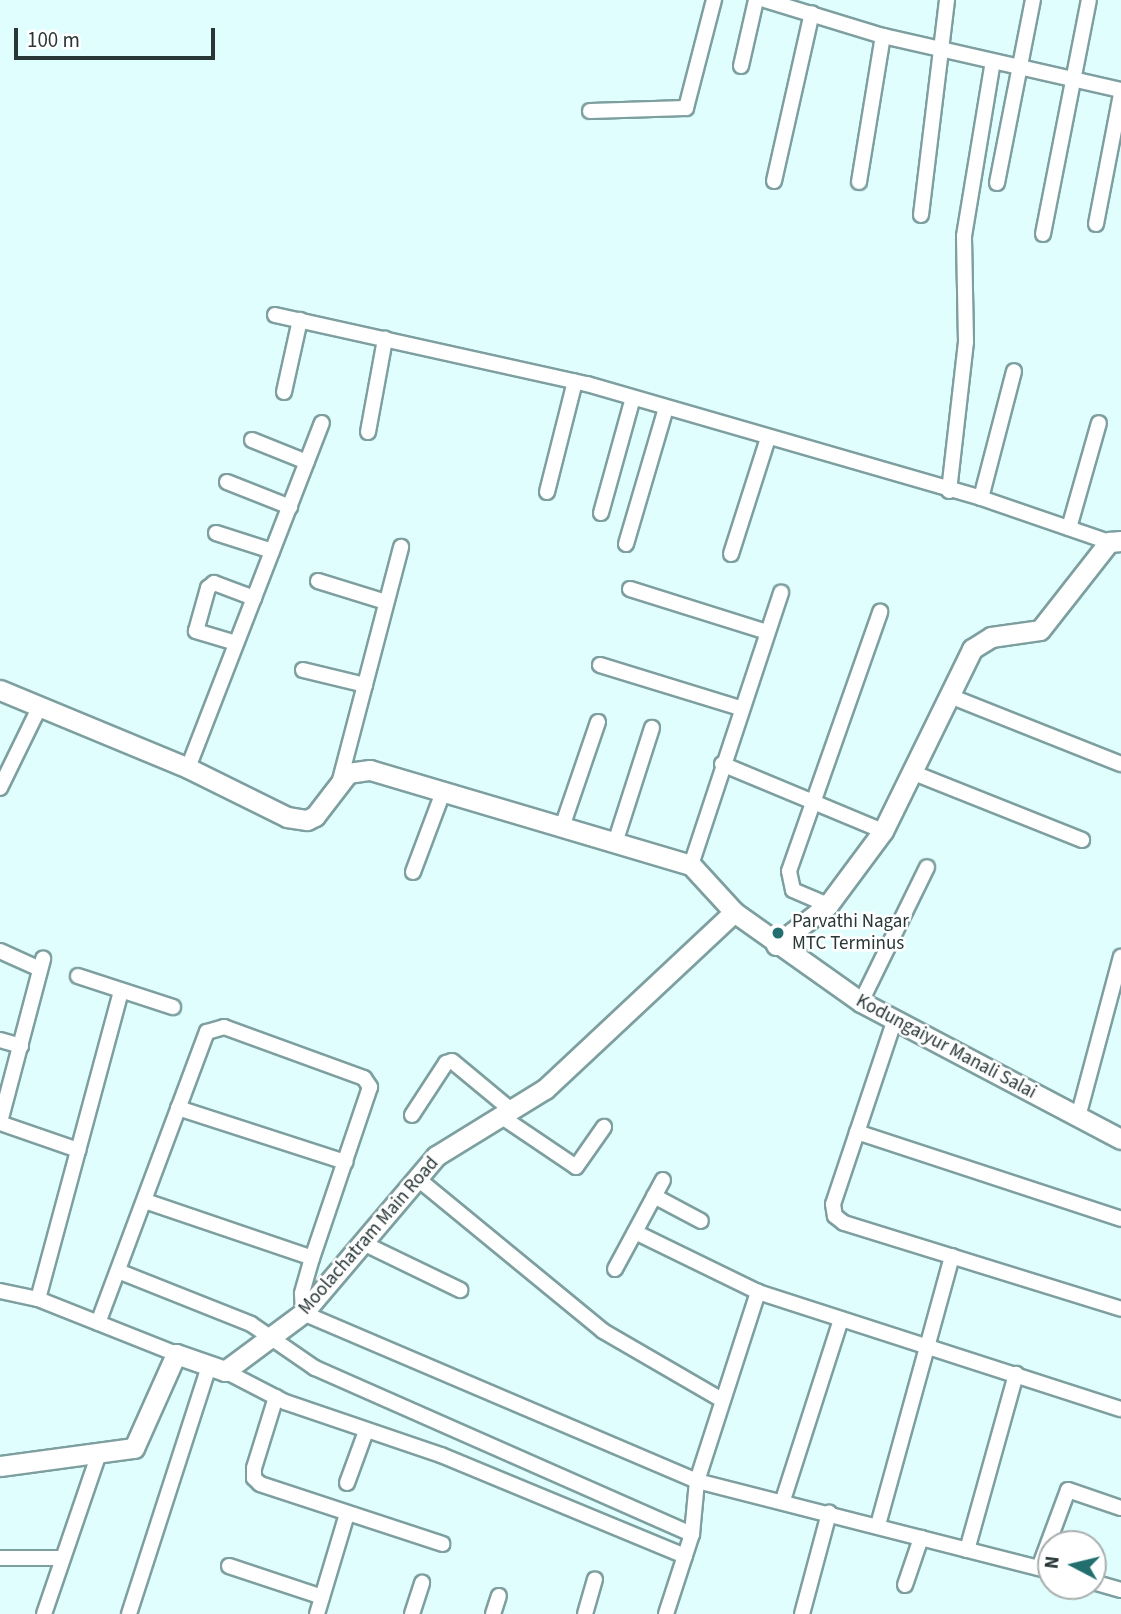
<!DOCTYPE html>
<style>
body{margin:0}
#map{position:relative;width:1121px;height:1614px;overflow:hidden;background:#e1fefe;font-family:"Source Sans 3",sans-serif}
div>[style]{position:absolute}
.roads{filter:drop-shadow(2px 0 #7e9fa0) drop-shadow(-2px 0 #7e9fa0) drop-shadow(0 2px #7e9fa0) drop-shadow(0 -2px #7e9fa0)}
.street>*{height:14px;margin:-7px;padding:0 7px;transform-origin:7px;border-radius:7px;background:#fff}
.secondary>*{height:19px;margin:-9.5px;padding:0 9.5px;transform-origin:9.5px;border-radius:9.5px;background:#fff}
.dots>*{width:19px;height:19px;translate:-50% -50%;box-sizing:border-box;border:4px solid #fff;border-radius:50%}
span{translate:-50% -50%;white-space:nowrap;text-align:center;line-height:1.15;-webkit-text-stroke:5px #fff;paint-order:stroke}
.poi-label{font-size:19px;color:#283636}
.left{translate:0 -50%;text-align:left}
.street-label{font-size:19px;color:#283636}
.north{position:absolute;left:1037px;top:1530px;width:70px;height:70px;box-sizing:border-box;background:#fff;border:2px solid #a9afaf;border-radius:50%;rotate:277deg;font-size:19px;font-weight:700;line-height:28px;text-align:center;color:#283636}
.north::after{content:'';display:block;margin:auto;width:24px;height:32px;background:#236f70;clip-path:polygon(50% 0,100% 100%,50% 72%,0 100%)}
.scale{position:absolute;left:14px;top:28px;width:201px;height:32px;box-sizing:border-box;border:4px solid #283636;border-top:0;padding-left:9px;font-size:21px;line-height:24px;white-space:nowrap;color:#283636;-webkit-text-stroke:5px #fff;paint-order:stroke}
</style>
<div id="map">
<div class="roads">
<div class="street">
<div style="left:765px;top:0;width:123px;rotate:17deg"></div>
<div style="left:883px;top:36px;width:244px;rotate:12.8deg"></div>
<div style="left:741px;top:66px;width:68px;rotate:-77.2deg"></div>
<div style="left:590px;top:111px;width:96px;rotate:-1.8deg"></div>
<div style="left:686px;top:108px;width:112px;rotate:-75.5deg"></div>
<div style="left:774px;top:181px;width:172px;rotate:-77.3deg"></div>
<div style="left:859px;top:182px;width:148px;rotate:-80.7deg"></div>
<div style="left:997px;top:183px;width:187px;rotate:-78.9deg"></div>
<div style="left:921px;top:215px;width:217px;rotate:-83.1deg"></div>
<div style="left:1096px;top:224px;width:132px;rotate:-79.1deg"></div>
<div style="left:1043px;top:234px;width:238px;rotate:-78.9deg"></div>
<div style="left:275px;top:315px;width:320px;rotate:12.5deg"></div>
<div style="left:587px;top:384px;width:410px;rotate:16.1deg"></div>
<div style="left:981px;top:498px;width:135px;rotate:19deg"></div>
<div style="left:284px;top:392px;width:74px;rotate:-77.5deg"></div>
<div style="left:368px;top:432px;width:95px;rotate:-79.6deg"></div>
<div style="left:252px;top:440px;width:59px;rotate:21.8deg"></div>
<div style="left:227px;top:482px;width:68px;rotate:21.6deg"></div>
<div style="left:949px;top:491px;width:150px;rotate:-83.5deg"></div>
<div style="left:966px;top:342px;width:106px;rotate:-91.1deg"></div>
<div style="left:964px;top:236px;width:177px;rotate:-80.6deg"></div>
<div style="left:547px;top:492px;width:114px;rotate:-75.8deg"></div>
<div style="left:981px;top:498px;width:131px;rotate:-75.4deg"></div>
<div style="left:601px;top:513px;width:119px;rotate:-74.5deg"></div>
<div style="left:1069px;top:528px;width:109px;rotate:-74.1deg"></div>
<div style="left:216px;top:533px;width:59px;rotate:17.8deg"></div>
<div style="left:626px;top:544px;width:142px;rotate:-73.6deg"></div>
<div style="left:731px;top:554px;width:122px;rotate:-72.3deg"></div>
<div style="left:318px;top:581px;width:71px;rotate:17.2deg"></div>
<div style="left:630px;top:589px;width:144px;rotate:17.4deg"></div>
<div style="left:236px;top:643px;width:42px;rotate:-163.3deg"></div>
<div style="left:196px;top:631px;width:45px;rotate:-74.4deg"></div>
<div style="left:208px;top:588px;width:8px;rotate:-40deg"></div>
<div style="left:214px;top:583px;width:43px;rotate:20.6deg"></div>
<div style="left:600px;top:665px;width:146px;rotate:17.1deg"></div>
<div style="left:303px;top:670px;width:64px;rotate:13.6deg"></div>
<div style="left:950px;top:696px;width:184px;rotate:21.7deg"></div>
<div style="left:722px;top:764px;width:174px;rotate:22.6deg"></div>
<div style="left:188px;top:768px;width:370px;rotate:-68.8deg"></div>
<div style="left:914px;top:773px;width:181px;rotate:21.7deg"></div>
<div style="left:340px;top:780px;width:241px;rotate:-75.3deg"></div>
<div style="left:0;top:788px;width:91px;rotate:-64deg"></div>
<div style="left:562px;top:827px;width:111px;rotate:-71.1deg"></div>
<div style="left:615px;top:843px;width:121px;rotate:-72.2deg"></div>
<div style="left:691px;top:865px;width:287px;rotate:-71.7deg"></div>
<div style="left:413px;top:872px;width:85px;rotate:-69.4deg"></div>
<div style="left:828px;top:905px;width:38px;rotate:-157deg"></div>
<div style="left:793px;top:890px;width:19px;rotate:-102deg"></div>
<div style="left:789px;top:871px;width:275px;rotate:-70.6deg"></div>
<div style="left:0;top:951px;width:44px;rotate:24.2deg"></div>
<div style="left:78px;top:976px;width:100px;rotate:18.1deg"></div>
<div style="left:861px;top:1002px;width:150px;rotate:-63.9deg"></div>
<div style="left:894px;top:1022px;width:192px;rotate:108.5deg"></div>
<div style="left:833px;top:1204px;width:12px;rotate:81deg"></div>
<div style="left:835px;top:1216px;width:11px;rotate:38deg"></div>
<div style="left:844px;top:1223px;width:290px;rotate:17.2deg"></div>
<div style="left:0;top:1040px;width:22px;rotate:16deg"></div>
<div style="left:178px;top:1108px;width:176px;rotate:17.9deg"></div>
<div style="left:412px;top:1115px;width:62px;rotate:-56.8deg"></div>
<div style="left:446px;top:1063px;width:6px;rotate:-18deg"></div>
<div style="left:452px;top:1061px;width:77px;rotate:39.7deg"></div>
<div style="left:502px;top:1117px;width:89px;rotate:34deg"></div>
<div style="left:576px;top:1167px;width:49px;rotate:-55deg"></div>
<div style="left:1078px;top:1117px;width:166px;rotate:-75deg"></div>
<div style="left:0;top:1122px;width:169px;rotate:-75.2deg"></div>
<div style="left:0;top:1123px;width:83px;rotate:19.1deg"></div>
<div style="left:857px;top:1132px;width:278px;rotate:18.2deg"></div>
<div style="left:418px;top:1179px;width:239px;rotate:39.4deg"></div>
<div style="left:603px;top:1331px;width:138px;rotate:30.1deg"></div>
<div style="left:654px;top:1196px;width:53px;rotate:28deg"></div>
<div style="left:145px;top:1201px;width:176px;rotate:18.8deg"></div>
<div style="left:635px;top:1232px;width:137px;rotate:26deg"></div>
<div style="left:758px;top:1292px;width:381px;rotate:17.9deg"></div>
<div style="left:365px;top:1244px;width:106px;rotate:25.8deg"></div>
<div style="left:615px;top:1269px;width:101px;rotate:-61.7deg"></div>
<div style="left:118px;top:1271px;width:143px;rotate:21.7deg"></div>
<div style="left:251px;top:1324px;width:78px;rotate:34.5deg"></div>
<div style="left:315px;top:1368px;width:412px;rotate:23.8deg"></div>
<div style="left:0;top:1291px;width:39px;rotate:12deg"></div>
<div style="left:38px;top:1299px;width:149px;rotate:21.7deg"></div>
<div style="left:38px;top:1299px;width:319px;rotate:-74.9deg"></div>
<div style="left:98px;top:1323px;width:311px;rotate:-69.5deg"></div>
<div style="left:207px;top:1032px;width:18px;rotate:-16deg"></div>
<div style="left:224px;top:1027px;width:149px;rotate:20deg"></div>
<div style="left:364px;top:1078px;width:11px;rotate:56deg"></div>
<div style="left:370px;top:1087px;width:181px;rotate:108.7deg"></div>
<div style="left:312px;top:1258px;width:37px;rotate:106deg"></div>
<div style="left:302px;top:1294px;width:19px;rotate:87deg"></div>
<div style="left:303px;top:1313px;width:428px;rotate:23.1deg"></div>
<div style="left:697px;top:1481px;width:365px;rotate:14.3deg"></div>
<div style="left:225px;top:1371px;width:68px;rotate:27.3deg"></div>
<div style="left:285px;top:1402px;width:165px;rotate:18.8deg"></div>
<div style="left:441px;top:1455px;width:264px;rotate:22.5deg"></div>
<div style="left:276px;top:1397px;width:74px;rotate:107.2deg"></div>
<div style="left:254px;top:1468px;width:10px;rotate:90deg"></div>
<div style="left:254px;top:1478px;width:8px;rotate:45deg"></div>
<div style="left:260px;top:1484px;width:192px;rotate:18.2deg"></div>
<div style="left:347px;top:1483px;width:55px;rotate:-69.9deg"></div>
<div style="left:783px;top:1500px;width:190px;rotate:-72.2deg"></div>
<div style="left:878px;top:1525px;width:279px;rotate:-74.6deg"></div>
<div style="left:967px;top:1550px;width:183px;rotate:-74.4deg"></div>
<div style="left:0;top:1558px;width:62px"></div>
<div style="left:229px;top:1566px;width:98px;rotate:18.4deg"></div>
<div style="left:1039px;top:1568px;width:83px;rotate:-69.6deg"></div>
<div style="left:1068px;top:1490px;width:56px;rotate:18.8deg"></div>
<div style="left:1093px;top:1582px;width:29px;rotate:16deg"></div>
<div style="left:905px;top:1585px;width:50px;rotate:-71.2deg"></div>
<div style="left:44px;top:1614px;width:167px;rotate:-71.1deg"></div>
<div style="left:129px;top:1614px;width:260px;rotate:-72.1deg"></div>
<div style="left:317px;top:1614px;width:104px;rotate:-73.3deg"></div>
<div style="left:412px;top:1614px;width:33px;rotate:-72deg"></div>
<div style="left:493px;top:1614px;width:19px;rotate:-72deg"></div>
<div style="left:585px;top:1614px;width:36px;rotate:-74deg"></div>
<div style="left:666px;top:1614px;width:84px;rotate:-72deg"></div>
<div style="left:692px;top:1534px;width:53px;rotate:-84.6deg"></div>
<div style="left:697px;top:1481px;width:199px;rotate:-72.1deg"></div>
<div style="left:802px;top:1614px;width:105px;rotate:-75deg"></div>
</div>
<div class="secondary">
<div style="left:0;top:690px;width:204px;rotate:22.5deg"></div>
<div style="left:188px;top:768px;width:110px;rotate:26.3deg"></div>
<div style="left:287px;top:817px;width:20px;rotate:9deg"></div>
<div style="left:307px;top:820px;width:9px;rotate:-27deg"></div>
<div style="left:315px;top:816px;width:54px;rotate:-52.5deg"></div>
<div style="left:348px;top:773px;width:22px;rotate:-8deg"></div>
<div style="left:370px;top:770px;width:335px;rotate:16.5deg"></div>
<div style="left:691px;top:865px;width:64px;rotate:47.5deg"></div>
<div style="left:734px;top:912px;width:156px;rotate:35.3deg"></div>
<div style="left:861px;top:1002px;width:294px;rotate:27.8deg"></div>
<div style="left:776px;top:945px;width:66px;rotate:-37.6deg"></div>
<div style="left:828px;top:905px;width:92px;rotate:-53.4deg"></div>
<div style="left:883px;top:831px;width:203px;rotate:-63.9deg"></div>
<div style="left:972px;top:649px;width:22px;rotate:-32deg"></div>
<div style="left:991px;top:637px;width:49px;rotate:-8.1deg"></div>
<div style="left:1040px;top:630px;width:112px;rotate:-51.9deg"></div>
<div style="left:1109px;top:542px;width:12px;rotate:-5deg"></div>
<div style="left:0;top:1466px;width:135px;rotate:-7.7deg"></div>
<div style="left:134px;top:1448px;width:103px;rotate:-65.9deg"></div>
<div style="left:176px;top:1354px;width:52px;rotate:19.1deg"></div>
<div style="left:225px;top:1371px;width:97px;rotate:-36.6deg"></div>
<div style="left:303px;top:1313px;width:206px;rotate:-49.7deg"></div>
<div style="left:436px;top:1156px;width:128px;rotate:-31.6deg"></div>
<div style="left:545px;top:1089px;width:259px;rotate:-43.1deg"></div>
</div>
</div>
<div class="dots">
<div style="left:778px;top:933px;background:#236f70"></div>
</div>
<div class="poi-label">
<span class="left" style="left:792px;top:933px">Parvathi Nagar<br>MTC Terminus</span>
</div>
<div class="street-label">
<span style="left:946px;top:1047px;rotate:28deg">Kodungaiyur Manali Salai</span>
<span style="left:369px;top:1236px;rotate:-49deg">Moolachatram Main Road</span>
</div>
<div class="north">N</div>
<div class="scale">100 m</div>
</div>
